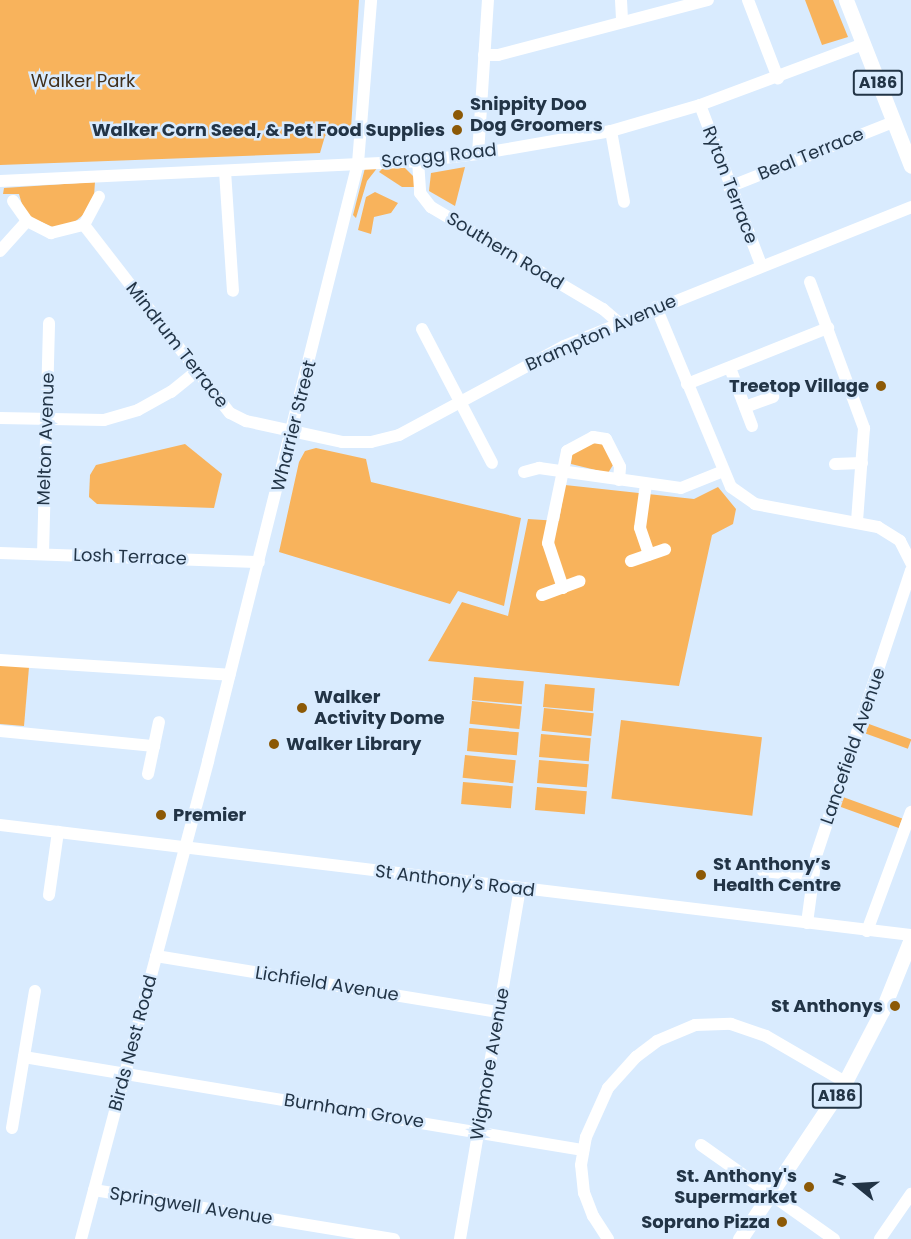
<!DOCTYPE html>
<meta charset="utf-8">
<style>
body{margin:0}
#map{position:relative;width:911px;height:1239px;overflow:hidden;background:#d9ebfe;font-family:Poppins,sans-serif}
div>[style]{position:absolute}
.green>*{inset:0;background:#f8b35c;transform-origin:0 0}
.minor>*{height:12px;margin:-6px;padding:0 6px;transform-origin:6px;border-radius:6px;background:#fff}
.major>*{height:15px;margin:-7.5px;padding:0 7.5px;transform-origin:7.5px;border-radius:7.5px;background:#fff}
.dots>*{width:16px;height:16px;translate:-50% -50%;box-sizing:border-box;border:3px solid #d9ebfe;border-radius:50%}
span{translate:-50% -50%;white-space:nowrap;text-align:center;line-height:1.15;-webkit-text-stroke:5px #d9ebfe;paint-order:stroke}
.shield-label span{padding:2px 4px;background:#d9ebfe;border:2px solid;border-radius:4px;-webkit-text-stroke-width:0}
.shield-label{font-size:16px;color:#223446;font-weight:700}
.park-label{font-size:18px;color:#40301c}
.poi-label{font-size:18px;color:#223446;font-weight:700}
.left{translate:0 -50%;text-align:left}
.right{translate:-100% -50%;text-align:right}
.street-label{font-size:18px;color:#223446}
.north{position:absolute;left:827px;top:1155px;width:60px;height:60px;-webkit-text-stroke:4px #d9ebfe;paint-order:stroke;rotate:288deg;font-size:16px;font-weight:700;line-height:24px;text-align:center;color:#223446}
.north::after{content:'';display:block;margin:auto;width:21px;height:27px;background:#223446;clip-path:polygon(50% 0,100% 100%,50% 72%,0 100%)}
</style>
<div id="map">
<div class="green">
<div style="clip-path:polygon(0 0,359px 0,351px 129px,333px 130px,325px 136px,320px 153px,0 165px)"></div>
<div style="clip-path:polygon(805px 0,833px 0,848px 37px,822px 45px)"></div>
<div style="clip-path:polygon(403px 166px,414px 177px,414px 187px,402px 187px,379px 172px,383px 168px)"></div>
<div style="clip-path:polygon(378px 167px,367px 181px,356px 218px,353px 215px,365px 168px)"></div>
<div style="clip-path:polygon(465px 167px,455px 206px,429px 191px,431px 173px)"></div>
<div style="clip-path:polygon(95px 182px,94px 196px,83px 215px,71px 225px,55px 228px,25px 215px,19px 194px,3px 194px,4px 188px)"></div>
<div style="clip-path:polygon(375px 192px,398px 203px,391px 213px,374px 217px,371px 234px,358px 230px,366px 197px)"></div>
<div style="clip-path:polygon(594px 442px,603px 444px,613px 465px,608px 473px,571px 464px,572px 454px)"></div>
<div style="clip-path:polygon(185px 444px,222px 474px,214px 508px,97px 504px,89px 497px,90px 475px,96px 465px)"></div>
<div style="clip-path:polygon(316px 448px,366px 459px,371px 482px,521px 518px,504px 606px,458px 591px,450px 604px,279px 552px,299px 462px,305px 451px)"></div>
<div style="clip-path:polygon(565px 485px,694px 499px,718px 487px,736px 509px,733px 524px,712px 535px,679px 686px,428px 661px,462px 602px,508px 616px,528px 519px,559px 521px)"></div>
<div style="clip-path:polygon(0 665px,29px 667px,24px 726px,0 724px)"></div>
<div style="left:474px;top:677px;width:50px;height:23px;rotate:5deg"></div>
<div style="left:545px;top:684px;width:50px;height:23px;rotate:5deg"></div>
<div style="left:472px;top:701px;width:50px;height:23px;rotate:6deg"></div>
<div style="left:544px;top:708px;width:50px;height:23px;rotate:6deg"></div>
<div style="left:621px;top:720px;width:142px;height:79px;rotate:7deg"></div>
<div style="left:869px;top:724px;width:45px;height:10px;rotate:20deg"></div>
<div style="left:469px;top:728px;width:50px;height:23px;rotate:5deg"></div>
<div style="left:541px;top:734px;width:50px;height:23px;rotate:5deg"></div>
<div style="left:465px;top:755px;width:51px;height:23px;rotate:6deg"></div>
<div style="left:539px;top:760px;width:50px;height:23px;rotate:5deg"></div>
<div style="left:463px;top:782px;width:50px;height:22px;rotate:5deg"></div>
<div style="left:537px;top:787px;width:50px;height:23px;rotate:5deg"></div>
<div style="left:843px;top:797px;width:63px;height:10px;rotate:20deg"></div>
</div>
<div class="minor">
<div style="left:621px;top:0;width:22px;rotate:87deg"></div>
<div style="left:748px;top:0;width:84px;rotate:69deg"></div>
<div style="left:484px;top:55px;width:14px"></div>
<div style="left:498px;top:55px;width:217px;rotate:-14.7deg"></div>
<div style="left:700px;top:105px;width:171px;rotate:69.1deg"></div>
<div style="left:611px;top:131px;width:72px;rotate:79.6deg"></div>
<div style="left:478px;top:154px;width:154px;rotate:-86.3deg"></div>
<div style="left:418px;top:161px;width:32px;rotate:86deg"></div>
<div style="left:420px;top:193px;width:18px;rotate:52deg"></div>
<div style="left:431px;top:207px;width:200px;rotate:30.7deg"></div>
<div style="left:603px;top:309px;width:21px;rotate:41deg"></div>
<div style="left:225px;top:171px;width:120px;rotate:86.2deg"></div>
<div style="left:0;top:181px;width:418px;rotate:-2.7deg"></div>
<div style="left:418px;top:161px;width:60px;rotate:-6.7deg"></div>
<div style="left:478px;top:154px;width:135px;rotate:-9.8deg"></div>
<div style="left:611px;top:131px;width:93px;rotate:-16.3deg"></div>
<div style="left:700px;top:105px;width:174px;rotate:-20.5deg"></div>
<div style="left:729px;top:187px;width:176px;rotate:-21.6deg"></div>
<div style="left:13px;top:201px;width:24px;rotate:55deg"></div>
<div style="left:27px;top:221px;width:27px;rotate:27deg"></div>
<div style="left:51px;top:233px;width:34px;rotate:-14deg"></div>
<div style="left:84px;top:225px;width:32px;rotate:-62deg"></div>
<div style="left:84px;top:225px;width:238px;rotate:52.2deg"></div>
<div style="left:230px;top:413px;width:18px;rotate:27deg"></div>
<div style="left:246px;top:421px;width:98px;rotate:12.3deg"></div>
<div style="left:342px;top:442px;width:29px"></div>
<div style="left:371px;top:442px;width:29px;rotate:-14deg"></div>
<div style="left:399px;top:435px;width:187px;rotate:-28.3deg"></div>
<div style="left:564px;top:346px;width:374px;rotate:-21.8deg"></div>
<div style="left:0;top:251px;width:40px;rotate:-48deg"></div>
<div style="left:810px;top:282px;width:156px;rotate:69.7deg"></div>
<div style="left:864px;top:428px;width:94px;rotate:94.3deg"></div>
<div style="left:656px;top:307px;width:195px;rotate:67.4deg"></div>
<div style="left:731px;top:487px;width:29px;rotate:35deg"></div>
<div style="left:755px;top:504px;width:125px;rotate:10.6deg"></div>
<div style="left:878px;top:527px;width:26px;rotate:32deg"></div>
<div style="left:900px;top:541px;width:25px;rotate:63deg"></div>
<div style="left:422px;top:329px;width:151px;rotate:62.4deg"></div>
<div style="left:730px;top:368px;width:62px;rotate:69.2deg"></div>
<div style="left:687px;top:384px;width:152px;rotate:-21.7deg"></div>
<div style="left:745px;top:407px;width:30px;rotate:-20deg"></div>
<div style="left:0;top:418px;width:104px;rotate:1.1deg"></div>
<div style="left:104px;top:420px;width:35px;rotate:-16deg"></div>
<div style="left:138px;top:410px;width:38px;rotate:-29deg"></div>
<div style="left:171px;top:392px;width:33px;rotate:-39deg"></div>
<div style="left:835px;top:464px;width:27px;rotate:-2deg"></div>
<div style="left:524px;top:472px;width:16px;rotate:-15deg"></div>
<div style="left:539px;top:468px;width:143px;rotate:8deg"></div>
<div style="left:681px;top:488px;width:43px;rotate:-21.8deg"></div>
<div style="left:646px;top:484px;width:44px;rotate:97.8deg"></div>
<div style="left:640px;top:528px;width:28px;rotate:71deg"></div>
<div style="left:0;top:553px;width:259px;rotate:2deg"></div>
<div style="left:43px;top:554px;width:231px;rotate:-88.5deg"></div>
<div style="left:631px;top:561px;width:36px;rotate:-19deg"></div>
<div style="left:563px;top:588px;width:47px;rotate:-108.4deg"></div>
<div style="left:548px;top:543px;width:94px;rotate:-78.3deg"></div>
<div style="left:567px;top:451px;width:30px;rotate:-28deg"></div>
<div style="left:593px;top:437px;width:13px;rotate:9deg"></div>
<div style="left:606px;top:439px;width:31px;rotate:63deg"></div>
<div style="left:620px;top:467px;width:13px;rotate:94deg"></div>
<div style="left:542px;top:595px;width:40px;rotate:-20.2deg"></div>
<div style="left:0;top:660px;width:230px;rotate:3.7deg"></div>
<div style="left:0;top:731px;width:155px;rotate:5.6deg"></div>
<div style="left:148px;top:774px;width:53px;rotate:-78.1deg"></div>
<div style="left:0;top:825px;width:918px;rotate:6.88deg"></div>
<div style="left:763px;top:871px;width:48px;rotate:5.9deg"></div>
<div style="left:49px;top:895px;width:64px;rotate:-81.9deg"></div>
<div style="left:807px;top:923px;width:68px;rotate:-82.3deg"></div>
<div style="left:816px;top:856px;width:301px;rotate:-71.6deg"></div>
<div style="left:867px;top:931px;width:127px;rotate:-69.7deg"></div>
<div style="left:156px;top:956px;width:347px;rotate:9.3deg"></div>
<div style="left:24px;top:1057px;width:567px;rotate:9.45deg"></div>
<div style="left:12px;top:1128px;width:139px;rotate:-80.5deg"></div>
<div style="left:701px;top:1145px;width:163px;rotate:35.3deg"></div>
<div style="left:94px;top:1190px;width:304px;rotate:9.3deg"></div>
<div style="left:81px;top:1239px;width:495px;rotate:-75.1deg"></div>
<div style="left:208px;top:761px;width:617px;rotate:-75.92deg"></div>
<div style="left:358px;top:163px;width:164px;rotate:-85.4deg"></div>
<div style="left:460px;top:1239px;width:355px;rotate:-80.3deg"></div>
<div style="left:608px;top:1239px;width:27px;rotate:-123deg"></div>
<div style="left:593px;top:1216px;width:25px;rotate:-111deg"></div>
<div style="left:584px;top:1193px;width:28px;rotate:-96deg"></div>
<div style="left:581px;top:1165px;width:28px;rotate:-80deg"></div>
<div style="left:586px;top:1137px;width:54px;rotate:-65.8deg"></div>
<div style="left:608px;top:1088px;width:42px;rotate:-47.9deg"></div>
<div style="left:636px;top:1057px;width:26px;rotate:-37deg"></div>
<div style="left:657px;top:1041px;width:41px;rotate:-22.8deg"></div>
<div style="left:695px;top:1025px;width:36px;rotate:-2deg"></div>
<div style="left:731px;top:1024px;width:37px;rotate:19deg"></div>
<div style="left:766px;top:1036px;width:91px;rotate:30.2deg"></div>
<div style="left:880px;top:1239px;width:55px;rotate:-55.4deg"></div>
</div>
<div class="major">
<div style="left:846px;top:0;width:178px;rotate:68.6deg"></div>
<div style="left:740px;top:1239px;width:189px;rotate:-56.2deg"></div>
<div style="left:845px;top:1082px;width:80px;rotate:-62.5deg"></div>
<div style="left:882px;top:1011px;width:78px;rotate:-68.1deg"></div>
</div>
<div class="dots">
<div style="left:458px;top:115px;background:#8c5906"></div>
<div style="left:457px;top:130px;background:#8c5906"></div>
<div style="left:881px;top:386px;background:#8c5906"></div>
<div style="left:302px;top:708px;background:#8c5906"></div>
<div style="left:274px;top:744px;background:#8c5906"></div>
<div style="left:161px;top:815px;background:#8c5906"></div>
<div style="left:701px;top:875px;background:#8c5906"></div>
<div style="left:895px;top:1006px;background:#8c5906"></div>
<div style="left:809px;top:1187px;background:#8c5906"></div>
<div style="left:782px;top:1222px;background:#8c5906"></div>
</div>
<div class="shield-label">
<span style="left:878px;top:83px">A186</span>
<span style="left:837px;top:1096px">A186</span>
</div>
<div class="park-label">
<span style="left:83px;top:81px">Walker Park</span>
</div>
<div class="poi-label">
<span class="left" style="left:470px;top:115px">Snippity Doo<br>Dog Groomers</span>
<span class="right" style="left:445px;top:130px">Walker Corn Seed, &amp; Pet Food Supplies</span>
<span class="right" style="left:869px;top:386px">Treetop Village</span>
<span class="left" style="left:314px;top:708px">Walker<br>Activity Dome</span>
<span class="left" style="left:286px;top:744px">Walker Library</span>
<span class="left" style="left:173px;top:815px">Premier</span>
<span class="left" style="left:713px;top:875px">St Anthony’s<br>Health Centre</span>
<span class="right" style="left:883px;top:1006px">St Anthonys</span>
<span class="right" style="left:797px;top:1187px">St. Anthony's<br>Supermarket</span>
<span class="right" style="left:770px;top:1222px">Soprano Pizza</span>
</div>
<div class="street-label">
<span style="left:811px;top:154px;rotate:-22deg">Beal Terrace</span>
<span style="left:439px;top:156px;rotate:-6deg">Scrogg Road</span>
<span style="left:730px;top:185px;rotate:69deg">Ryton Terrace</span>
<span style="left:505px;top:251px;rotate:31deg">Southern Road</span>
<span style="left:601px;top:333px;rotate:-24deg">Brampton Avenue</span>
<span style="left:177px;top:345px;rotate:52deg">Mindrum Terrace</span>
<span style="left:294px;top:426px;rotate:-76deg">Wharrier Street</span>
<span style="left:46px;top:439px;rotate:-88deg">Melton Avenue</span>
<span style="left:130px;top:557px;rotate:2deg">Losh Terrace</span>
<span style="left:853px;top:746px;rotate:-71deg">Lancefield Avenue</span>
<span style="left:455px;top:881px;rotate:7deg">St Anthony's Road</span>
<span style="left:327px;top:984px;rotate:9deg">Lichfield Avenue</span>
<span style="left:133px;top:1043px;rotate:-75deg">Birds Nest Road</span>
<span style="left:490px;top:1064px;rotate:-80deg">Wigmore Avenue</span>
<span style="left:354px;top:1111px;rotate:9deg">Burnham Grove</span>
<span style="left:191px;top:1206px;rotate:9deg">Springwell Avenue</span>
</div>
<div class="north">N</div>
</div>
